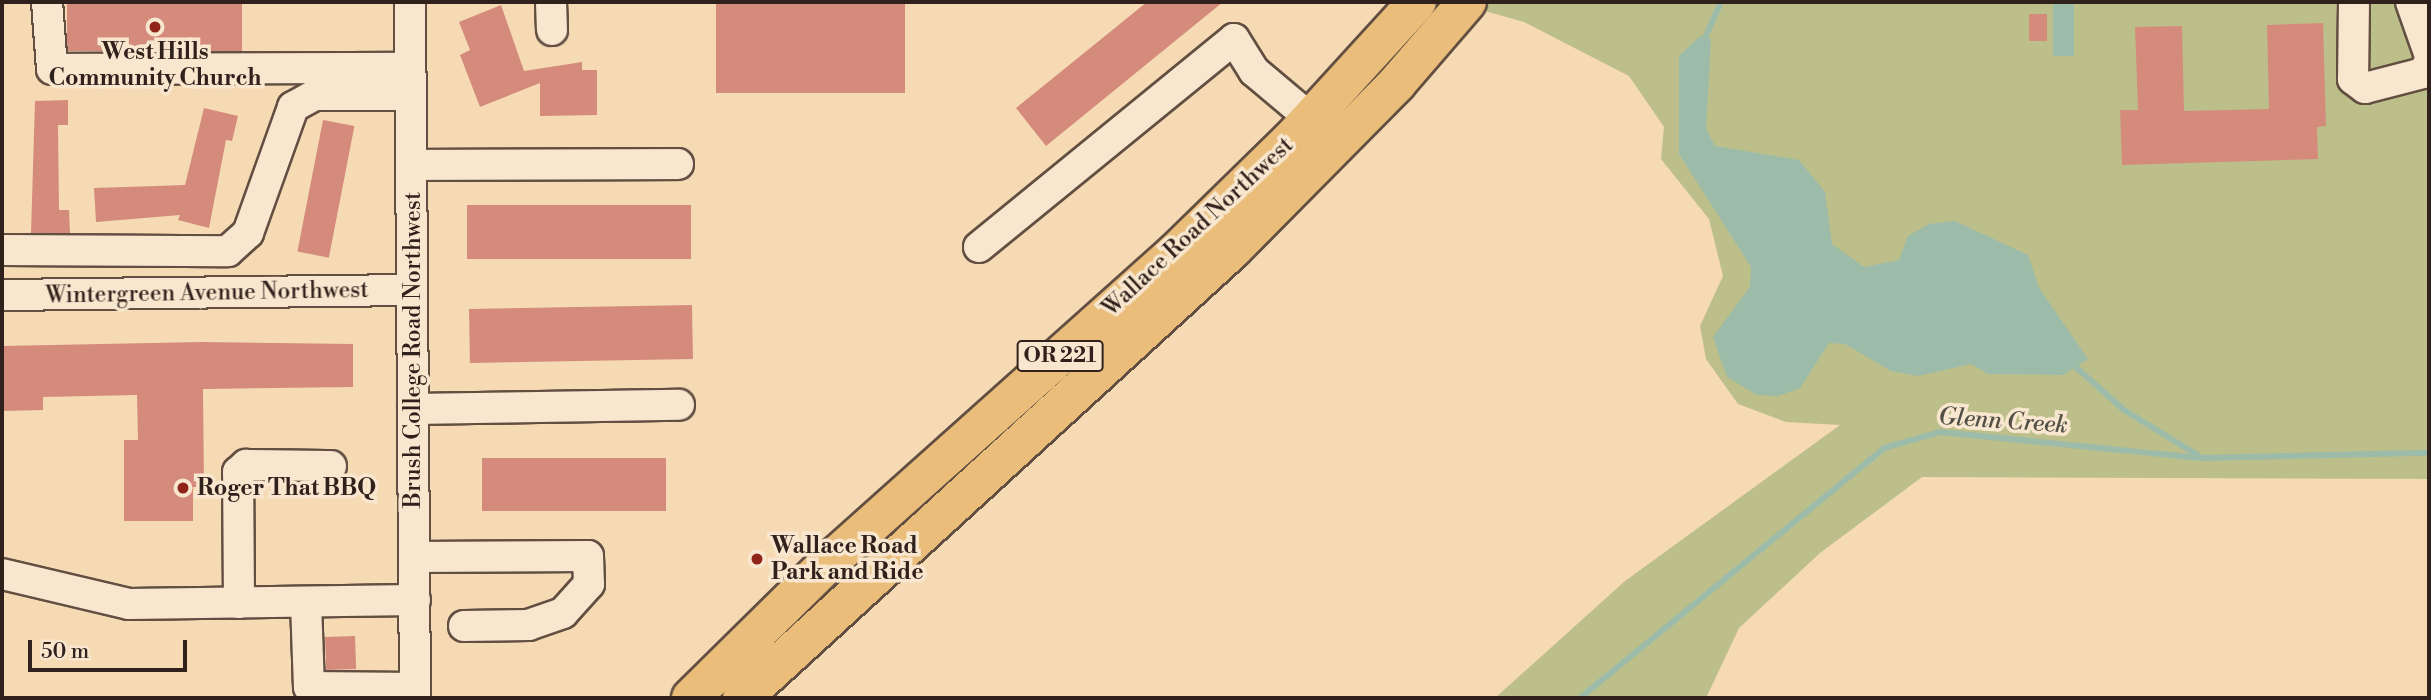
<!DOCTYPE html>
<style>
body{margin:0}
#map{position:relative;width:2431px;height:700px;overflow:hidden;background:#f5dab4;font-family:"Libre Bodoni",serif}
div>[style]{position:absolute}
.green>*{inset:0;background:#bdbf8b}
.water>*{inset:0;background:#9dbba9;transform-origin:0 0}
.stream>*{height:6px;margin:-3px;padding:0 3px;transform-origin:3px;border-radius:3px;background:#9dbba9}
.building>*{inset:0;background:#d48b7c;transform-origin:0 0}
.roads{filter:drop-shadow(2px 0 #624f42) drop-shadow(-2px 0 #624f42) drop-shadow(0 2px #624f42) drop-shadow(0 -2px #624f42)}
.minor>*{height:30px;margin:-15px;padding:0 15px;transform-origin:15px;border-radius:15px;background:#f8e7ce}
.major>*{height:38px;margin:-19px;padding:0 19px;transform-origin:19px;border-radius:19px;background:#eabd7a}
.dots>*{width:19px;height:19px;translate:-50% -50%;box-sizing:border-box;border:4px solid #f8e7ce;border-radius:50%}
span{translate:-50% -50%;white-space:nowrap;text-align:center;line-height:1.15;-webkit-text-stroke:7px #f8e7ce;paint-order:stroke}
.shield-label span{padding:2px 5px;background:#f8e7ce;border:2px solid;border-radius:5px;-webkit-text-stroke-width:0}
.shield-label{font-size:21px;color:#31211c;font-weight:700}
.poi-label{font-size:23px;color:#31211c;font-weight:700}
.left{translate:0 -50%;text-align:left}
.street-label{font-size:23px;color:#31211c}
.water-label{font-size:24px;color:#514f46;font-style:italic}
.frame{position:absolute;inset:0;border:4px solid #31211c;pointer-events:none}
.scale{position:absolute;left:28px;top:640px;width:159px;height:32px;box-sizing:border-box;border:4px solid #31211c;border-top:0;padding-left:9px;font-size:21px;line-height:24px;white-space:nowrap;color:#31211c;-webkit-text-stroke:5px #f8e7ce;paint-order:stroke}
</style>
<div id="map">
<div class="green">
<div style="clip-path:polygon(1453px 2px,2423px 2px,2429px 14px,2429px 479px,1922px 477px,1820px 553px,1739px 628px,1706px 698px,1495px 698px,1625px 581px,1840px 425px,1786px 422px,1738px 404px,1706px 359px,1700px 326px,1723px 276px,1709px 219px,1661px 159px,1664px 127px,1629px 76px,1524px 22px)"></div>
</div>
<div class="water">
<div style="left:2053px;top:2px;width:21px;height:54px"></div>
<div style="clip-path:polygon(1700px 36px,1711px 39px,1706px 129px,1715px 146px,1799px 160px,1825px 192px,1832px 244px,1864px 267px,1899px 260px,1908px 236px,1929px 224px,1955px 221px,2028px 255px,2039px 288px,2088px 359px,2063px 375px,1988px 374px,1971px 364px,1918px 376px,1891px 371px,1845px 344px,1829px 343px,1800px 388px,1778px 396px,1757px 395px,1727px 377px,1713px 337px,1750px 287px,1751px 267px,1679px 154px,1679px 56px)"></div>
</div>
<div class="stream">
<div style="left:1702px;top:45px;width:47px;rotate:-66.2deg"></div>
<div style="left:2070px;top:362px;width:72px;rotate:41.6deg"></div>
<div style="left:2124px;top:410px;width:88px;rotate:31.5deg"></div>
<div style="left:1580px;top:698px;width:394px;rotate:-39.4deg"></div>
<div style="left:1884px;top:448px;width:58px;rotate:-15.9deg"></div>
<div style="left:1940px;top:432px;width:263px;rotate:5.7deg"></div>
<div style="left:2202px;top:458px;width:227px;rotate:-1.3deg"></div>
</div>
<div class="building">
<div style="left:67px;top:2px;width:175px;height:49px"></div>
<div style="left:716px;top:2px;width:189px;height:91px"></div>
<div style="clip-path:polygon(1147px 2px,1223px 2px,1046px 146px,1016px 108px)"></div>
<div style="clip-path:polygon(501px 5px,524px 71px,582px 62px,582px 70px,597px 70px,597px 115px,540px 116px,540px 83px,480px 107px,460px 55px,470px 50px,459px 22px)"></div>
<div style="left:2029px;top:14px;width:18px;height:27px"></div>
<div style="clip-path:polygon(2323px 23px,2326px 126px,2317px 127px,2318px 159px,2122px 165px,2120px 110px,2138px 110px,2135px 27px,2182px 26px,2184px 111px,2269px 109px,2267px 25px)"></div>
<div style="clip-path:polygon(68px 100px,68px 125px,58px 125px,59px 210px,69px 210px,70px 233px,31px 233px,35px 101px)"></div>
<div style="clip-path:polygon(204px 108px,238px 116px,232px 141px,226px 140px,209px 228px,178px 220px,180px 215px,96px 222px,94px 188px,185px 185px)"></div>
<div style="left:323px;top:120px;width:32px;height:134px;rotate:11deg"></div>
<div style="left:691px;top:205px;width:54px;height:224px;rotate:90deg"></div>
<div style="left:692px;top:305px;width:54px;height:223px;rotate:89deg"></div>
<div style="clip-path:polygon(202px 342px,353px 344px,353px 387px,203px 389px,204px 487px,193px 487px,193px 521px,124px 521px,124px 440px,138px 440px,137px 395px,43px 397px,43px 410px,2px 411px,2px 346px)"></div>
<div style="left:666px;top:458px;width:53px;height:184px;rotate:90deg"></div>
<div style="left:355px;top:636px;width:33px;height:30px;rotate:88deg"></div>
</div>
<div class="roads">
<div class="minor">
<div style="left:47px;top:2px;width:67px;rotate:85.7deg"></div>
<div style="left:52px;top:69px;width:358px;rotate:-0.2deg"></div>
<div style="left:410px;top:2px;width:696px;rotate:89.59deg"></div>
<div style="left:551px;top:2px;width:28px;rotate:88deg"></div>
<div style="left:2354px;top:2px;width:77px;rotate:90.7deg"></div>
<div style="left:2353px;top:79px;width:15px;rotate:37deg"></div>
<div style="left:2365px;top:88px;width:60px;rotate:-14.5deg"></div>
<div style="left:2423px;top:73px;width:12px;rotate:-59deg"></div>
<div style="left:2411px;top:2px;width:54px;rotate:70.6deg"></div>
<div style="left:411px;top:165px;width:267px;rotate:-0.2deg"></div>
<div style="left:979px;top:247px;width:329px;rotate:-39.2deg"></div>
<div style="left:1234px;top:39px;width:38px;rotate:58deg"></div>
<div style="left:1254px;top:71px;width:75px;rotate:40.1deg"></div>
<div style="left:2px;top:250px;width:226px;rotate:0.3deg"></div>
<div style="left:228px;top:251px;width:27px;rotate:-42deg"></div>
<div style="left:248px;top:233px;width:134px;rotate:-70.3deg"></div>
<div style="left:293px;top:107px;width:25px;rotate:-29deg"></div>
<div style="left:315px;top:95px;width:95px"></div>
<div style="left:2px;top:295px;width:410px;rotate:-0.7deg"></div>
<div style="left:413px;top:409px;width:266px;rotate:-0.9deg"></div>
<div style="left:414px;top:557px;width:174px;rotate:-0.3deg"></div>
<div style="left:588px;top:556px;width:28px;rotate:88deg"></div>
<div style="left:589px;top:584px;width:39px;rotate:132deg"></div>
<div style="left:563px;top:613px;width:36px;rotate:161deg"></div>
<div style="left:529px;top:625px;width:65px;rotate:179.1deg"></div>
<div style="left:2px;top:574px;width:130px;rotate:13.3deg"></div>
<div style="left:129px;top:604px;width:286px;rotate:-0.8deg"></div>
<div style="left:306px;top:602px;width:85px;rotate:88deg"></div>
<div style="left:309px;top:687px;width:106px;rotate:0.5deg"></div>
<div style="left:239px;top:603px;width:131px;rotate:-90.4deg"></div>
<div style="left:238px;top:472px;width:11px;rotate:-41deg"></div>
<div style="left:246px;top:465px;width:85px;rotate:0.7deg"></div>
</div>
<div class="major">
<div style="left:691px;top:698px;width:190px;rotate:-44.6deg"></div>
<div style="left:826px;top:565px;width:468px;rotate:-41.8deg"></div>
<div style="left:1175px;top:253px;width:163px;rotate:-44.3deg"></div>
<div style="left:1292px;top:139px;width:185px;rotate:-47.6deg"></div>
<div style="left:742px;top:698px;width:665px;rotate:-42.44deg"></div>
<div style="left:1233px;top:249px;width:233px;rotate:-45.3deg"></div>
<div style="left:1397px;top:83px;width:107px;rotate:-49.2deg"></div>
</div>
</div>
<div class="dots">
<div style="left:155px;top:27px;background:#8f2418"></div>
<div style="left:183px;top:488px;background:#8f2418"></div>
<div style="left:757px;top:559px;background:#8f2418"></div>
</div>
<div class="shield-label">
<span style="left:1060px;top:356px">OR 221</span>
</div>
<div class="poi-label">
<span style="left:155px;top:65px">West Hills<br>Community Church</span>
<span class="left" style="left:197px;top:488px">Roger That BBQ</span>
<span class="left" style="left:771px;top:559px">Wallace Road<br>Park and Ride</span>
</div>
<div class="street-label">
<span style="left:1198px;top:227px;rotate:-43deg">Wallace Road Northwest</span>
<span style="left:207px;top:293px;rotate:-1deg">Wintergreen Avenue Northwest</span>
<span style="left:413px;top:350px;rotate:-90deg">Brush College Road Northwest</span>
</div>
<div class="water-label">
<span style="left:2003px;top:422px;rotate:4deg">Glenn Creek</span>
</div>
<div class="frame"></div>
<div class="scale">50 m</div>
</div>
